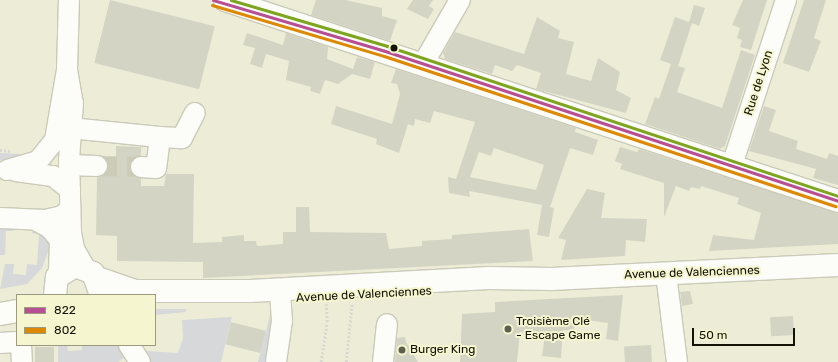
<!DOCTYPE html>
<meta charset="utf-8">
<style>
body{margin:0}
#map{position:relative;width:838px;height:362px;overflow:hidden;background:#ededd7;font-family:Rubik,sans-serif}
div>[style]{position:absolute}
.green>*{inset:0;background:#d6d8d9}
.building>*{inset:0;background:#d4d4c4;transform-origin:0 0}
.minor-tunnel>*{height:20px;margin-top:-10px;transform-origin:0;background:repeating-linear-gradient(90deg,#ccccb8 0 20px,transparent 0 30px)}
.path>*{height:2.5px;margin-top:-1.25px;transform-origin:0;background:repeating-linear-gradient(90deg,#d8d8d2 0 2px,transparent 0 4px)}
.roads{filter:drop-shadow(1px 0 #cacab9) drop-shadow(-1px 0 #cacab9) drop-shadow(0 1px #cacab9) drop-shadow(0 -1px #cacab9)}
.minor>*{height:20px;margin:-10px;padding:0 10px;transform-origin:10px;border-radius:10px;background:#fcfcf9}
.major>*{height:22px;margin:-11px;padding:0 11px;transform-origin:11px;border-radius:11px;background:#fcfcf9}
.bus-1>*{height:3px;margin:-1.5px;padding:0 1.5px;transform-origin:1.5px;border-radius:1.5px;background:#b84e94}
.bus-2>*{height:3px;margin:-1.5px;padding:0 1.5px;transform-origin:1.5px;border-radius:1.5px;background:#dc8800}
.bus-3>*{height:3px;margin:-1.5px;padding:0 1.5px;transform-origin:1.5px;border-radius:1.5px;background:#7ea51e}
.dots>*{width:11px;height:11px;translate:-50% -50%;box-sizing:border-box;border:2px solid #f5f5cf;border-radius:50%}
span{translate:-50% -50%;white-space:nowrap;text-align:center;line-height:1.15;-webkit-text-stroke:4px #f5f5cf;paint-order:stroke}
.street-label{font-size:12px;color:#121205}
.poi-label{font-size:12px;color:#121205}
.left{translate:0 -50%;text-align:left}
.legend{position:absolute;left:16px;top:294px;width:140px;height:52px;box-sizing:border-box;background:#f5f5cf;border:1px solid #9a9a7e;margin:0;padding:5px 7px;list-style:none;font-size:12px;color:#121205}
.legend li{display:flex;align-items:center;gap:8px;height:20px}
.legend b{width:20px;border:1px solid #9a9a7e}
.scale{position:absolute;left:692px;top:328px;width:103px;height:18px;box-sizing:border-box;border:2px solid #121205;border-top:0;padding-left:5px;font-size:12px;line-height:14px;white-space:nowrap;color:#121205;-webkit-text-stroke:3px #f5f5cf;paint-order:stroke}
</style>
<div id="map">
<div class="green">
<div style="clip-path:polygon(0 153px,21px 154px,21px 162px,0 160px)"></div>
<div style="clip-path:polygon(0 226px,10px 226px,14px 231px,6px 231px,5px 255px,0 255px)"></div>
<div style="clip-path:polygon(37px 228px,56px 244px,49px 249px,42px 268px,27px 284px,0 289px,5px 264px,14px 264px,13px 274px,26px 275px,27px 264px,37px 265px,39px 234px,31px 233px)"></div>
<div style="clip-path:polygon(155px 309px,186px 309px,186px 312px,155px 315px)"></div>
<div style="clip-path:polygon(271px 315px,270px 362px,258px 362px,270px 315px)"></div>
<div style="clip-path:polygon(232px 317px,221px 362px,145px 362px,142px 353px,147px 351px,178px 353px,183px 338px,182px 320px)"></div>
<div style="clip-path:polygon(58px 345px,67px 345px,68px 351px,82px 350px,82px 345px,119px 345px,130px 354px,118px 362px,58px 362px)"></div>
</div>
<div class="building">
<div style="left:110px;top:0;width:108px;height:65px;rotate:14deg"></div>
<div style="clip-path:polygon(316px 0,345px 0,382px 8px,382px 16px,397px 20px,390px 41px,311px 15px)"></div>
<div style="clip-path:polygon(413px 0,433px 0,429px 6px,434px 9px,428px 19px,407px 9px)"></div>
<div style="clip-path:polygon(743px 0,767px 0,751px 50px,740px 47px,742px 40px,737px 38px,740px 28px,732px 25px)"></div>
<div style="clip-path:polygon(804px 0,826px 0,814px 38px,821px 41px,809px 72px,783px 63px)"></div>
<div style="clip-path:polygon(694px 5px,705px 8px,699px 26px,692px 23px,678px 66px,685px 68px,677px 92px,722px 108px,741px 50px,755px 55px,725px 146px,720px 149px,645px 124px,655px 97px,659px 99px,671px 64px,660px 60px,675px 17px,689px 22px)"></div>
<div style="clip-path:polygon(537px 17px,560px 31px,558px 38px,574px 42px,566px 74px,591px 81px,598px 58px,620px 72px,616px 90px,631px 98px,626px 113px,536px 89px,541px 73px,517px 65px,512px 71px,495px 65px,492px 74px,445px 59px,443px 53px,455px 32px,524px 54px)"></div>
<div style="clip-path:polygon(247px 33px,283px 45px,286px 33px,328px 47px,327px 59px,353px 69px,357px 57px,375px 62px,370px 79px,352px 74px,338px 84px,325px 80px,320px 94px,310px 91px,311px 87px,286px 80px,289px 61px,266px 54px,262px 68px,250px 64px,255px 48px,243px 45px)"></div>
<div style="clip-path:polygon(evenodd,396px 69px,576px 128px,575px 132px,598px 140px,593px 155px,570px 148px,550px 207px,546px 206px,554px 208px,549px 237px,537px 235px,542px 205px,469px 191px,470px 197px,449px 193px,448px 177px,456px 179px,475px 122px,434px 111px,430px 123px,415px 119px,414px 126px,408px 124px,399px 153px,376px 144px,377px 139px,331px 124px,336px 106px,392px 124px,400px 94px,397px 84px,391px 83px,396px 69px,494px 148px,544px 165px,536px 190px,470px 177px,479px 152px,491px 156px,494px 148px)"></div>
<div style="clip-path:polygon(764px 106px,776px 110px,769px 131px,798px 141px,796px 149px,827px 159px,829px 153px,838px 156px,838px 185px,813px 178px,816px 169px,749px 151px)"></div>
<div style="clip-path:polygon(116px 146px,141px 147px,141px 156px,132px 160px,130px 167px,134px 176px,141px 178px,141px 186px,164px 186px,166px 174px,194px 174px,193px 243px,222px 242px,222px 237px,244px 235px,244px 241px,256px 241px,257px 246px,283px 244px,283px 232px,296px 232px,296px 207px,309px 207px,310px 232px,386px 233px,389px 249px,422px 246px,422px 241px,452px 239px,452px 235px,529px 229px,533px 261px,203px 278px,203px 262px,117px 261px,117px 236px,96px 235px,97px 177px,107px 172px,106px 159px,116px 159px)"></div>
<div style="clip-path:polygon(620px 147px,637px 152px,639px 149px,838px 213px,838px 244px,709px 251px,713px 235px,754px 240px,761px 213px,737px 204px,739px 198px,701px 186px,700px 189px,691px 187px,689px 191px,676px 186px,664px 217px,664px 183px,620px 169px,622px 164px,615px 161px)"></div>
<div style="clip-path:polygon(587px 189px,605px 193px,601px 218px,647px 219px,645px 242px,626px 240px,625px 256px,561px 260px,566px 240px,558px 238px)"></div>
<div style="clip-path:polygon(690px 291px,693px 304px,682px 306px,680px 292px)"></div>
<div style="clip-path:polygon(623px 295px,618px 341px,606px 339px,608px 323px,585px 320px,575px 322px,574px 331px,563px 330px,561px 358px,542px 356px,545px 335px,520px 332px,517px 362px,460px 362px,462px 314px,495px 312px,495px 302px)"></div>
<div style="left:793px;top:316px;width:19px;height:23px;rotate:87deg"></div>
<div style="left:231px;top:322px;width:36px;height:23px;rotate:14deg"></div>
<div style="clip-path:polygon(405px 337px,406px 342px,418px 362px,395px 362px,397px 338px)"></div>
<div style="left:651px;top:345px;width:17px;height:27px;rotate:87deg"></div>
<div style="left:54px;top:347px;width:15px;height:19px;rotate:90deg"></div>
</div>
<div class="minor-tunnel">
<div style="left:97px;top:166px;width:44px;rotate:1.3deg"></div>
</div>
<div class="path">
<div style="left:0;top:150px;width:11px;rotate:5deg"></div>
<div style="left:321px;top:362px;width:40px;rotate:-81.5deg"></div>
<div style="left:327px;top:322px;width:18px;rotate:-93deg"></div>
<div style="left:346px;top:362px;width:59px;rotate:-84.2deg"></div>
</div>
<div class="roads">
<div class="minor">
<div style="left:423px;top:64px;width:74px;rotate:-60deg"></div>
<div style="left:67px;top:70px;width:34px;rotate:80deg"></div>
<div style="left:73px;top:103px;width:57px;rotate:94deg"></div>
<div style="left:69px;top:160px;width:73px;rotate:88.4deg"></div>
<div style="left:71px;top:233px;width:16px;rotate:79deg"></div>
<div style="left:74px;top:249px;width:22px;rotate:60deg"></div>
<div style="left:60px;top:127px;width:100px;rotate:5.7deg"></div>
<div style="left:160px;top:137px;width:31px;rotate:97deg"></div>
<div style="left:156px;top:168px;width:15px;rotate:-176deg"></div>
<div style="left:160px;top:137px;width:22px;rotate:3deg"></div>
<div style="left:182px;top:138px;width:28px;rotate:-63deg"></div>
<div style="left:69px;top:165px;width:28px;rotate:2deg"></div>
<div style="left:732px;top:165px;width:174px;rotate:-71.9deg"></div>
<div style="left:7px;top:170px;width:32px;rotate:-16deg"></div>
<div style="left:38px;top:161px;width:27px;rotate:-51deg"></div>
<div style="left:55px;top:140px;width:71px;rotate:-80.3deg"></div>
<div style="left:67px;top:70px;width:70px;rotate:-88.4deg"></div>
<div style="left:16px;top:171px;width:37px;rotate:8deg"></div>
<div style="left:53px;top:176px;width:22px;rotate:39deg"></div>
<div style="left:0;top:218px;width:45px;rotate:2.5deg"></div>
<div style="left:45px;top:220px;width:17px;rotate:-13deg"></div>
<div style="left:62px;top:216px;width:11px;rotate:-41deg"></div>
<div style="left:37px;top:221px;width:15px;rotate:28deg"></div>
<div style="left:50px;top:228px;width:16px;rotate:50deg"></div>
<div style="left:60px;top:240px;width:34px;rotate:92deg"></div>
<div style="left:666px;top:274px;width:89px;rotate:82.9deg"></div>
<div style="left:0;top:343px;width:17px;rotate:-3deg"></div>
<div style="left:21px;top:345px;width:17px;rotate:87deg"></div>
<div style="left:129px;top:345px;width:20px;rotate:57deg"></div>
<div style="left:276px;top:362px;width:41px;rotate:-81.7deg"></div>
<div style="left:282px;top:321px;width:31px;rotate:-94deg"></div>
<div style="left:383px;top:362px;width:38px;rotate:-84deg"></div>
</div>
<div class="major">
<div style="left:225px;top:0;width:645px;rotate:18.15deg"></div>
<div style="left:97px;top:278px;width:40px;rotate:18.9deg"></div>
<div style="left:135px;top:291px;width:115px"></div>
<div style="left:250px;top:291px;width:239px;rotate:-3.1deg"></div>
<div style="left:489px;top:278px;width:63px;rotate:0.9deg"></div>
<div style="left:552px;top:279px;width:286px;rotate:-2.8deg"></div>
<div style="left:55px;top:295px;width:18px;rotate:-84deg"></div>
<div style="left:57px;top:277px;width:21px;rotate:-31deg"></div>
<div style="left:75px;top:266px;width:19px;rotate:21deg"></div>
<div style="left:93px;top:273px;width:20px;rotate:70deg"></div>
<div style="left:0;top:314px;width:17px;rotate:-10deg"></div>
</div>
</div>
<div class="bus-1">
<div style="left:213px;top:0;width:179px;rotate:16.5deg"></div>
<div style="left:385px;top:51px;width:477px;rotate:18.3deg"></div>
</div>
<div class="bus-2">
<div style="left:212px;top:5px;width:179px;rotate:16.5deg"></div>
<div style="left:384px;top:56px;width:476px;rotate:18.4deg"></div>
</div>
<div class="bus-3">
<div style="left:231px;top:0;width:163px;rotate:16.4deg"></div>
<div style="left:387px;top:46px;width:475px;rotate:18.4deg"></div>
</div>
<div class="dots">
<div style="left:394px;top:48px;background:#121205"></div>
<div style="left:508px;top:329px;background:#5f5f4e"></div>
<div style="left:402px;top:350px;background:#5f5f4e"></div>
</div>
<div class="street-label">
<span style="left:759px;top:83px;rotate:-72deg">Rue de Lyon</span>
<span style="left:692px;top:273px;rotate:-2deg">Avenue de Valenciennes</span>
<span style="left:364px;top:295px;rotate:-3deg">Avenue de Valenciennes</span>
</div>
<div class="poi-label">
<span class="left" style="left:516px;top:329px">Troisième Clé<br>- Escape Game</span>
<span class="left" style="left:410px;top:350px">Burger King</span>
</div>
<ul class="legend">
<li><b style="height:5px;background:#b84e94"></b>822</li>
<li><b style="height:5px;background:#dc8800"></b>802</li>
</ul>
<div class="scale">50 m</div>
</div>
